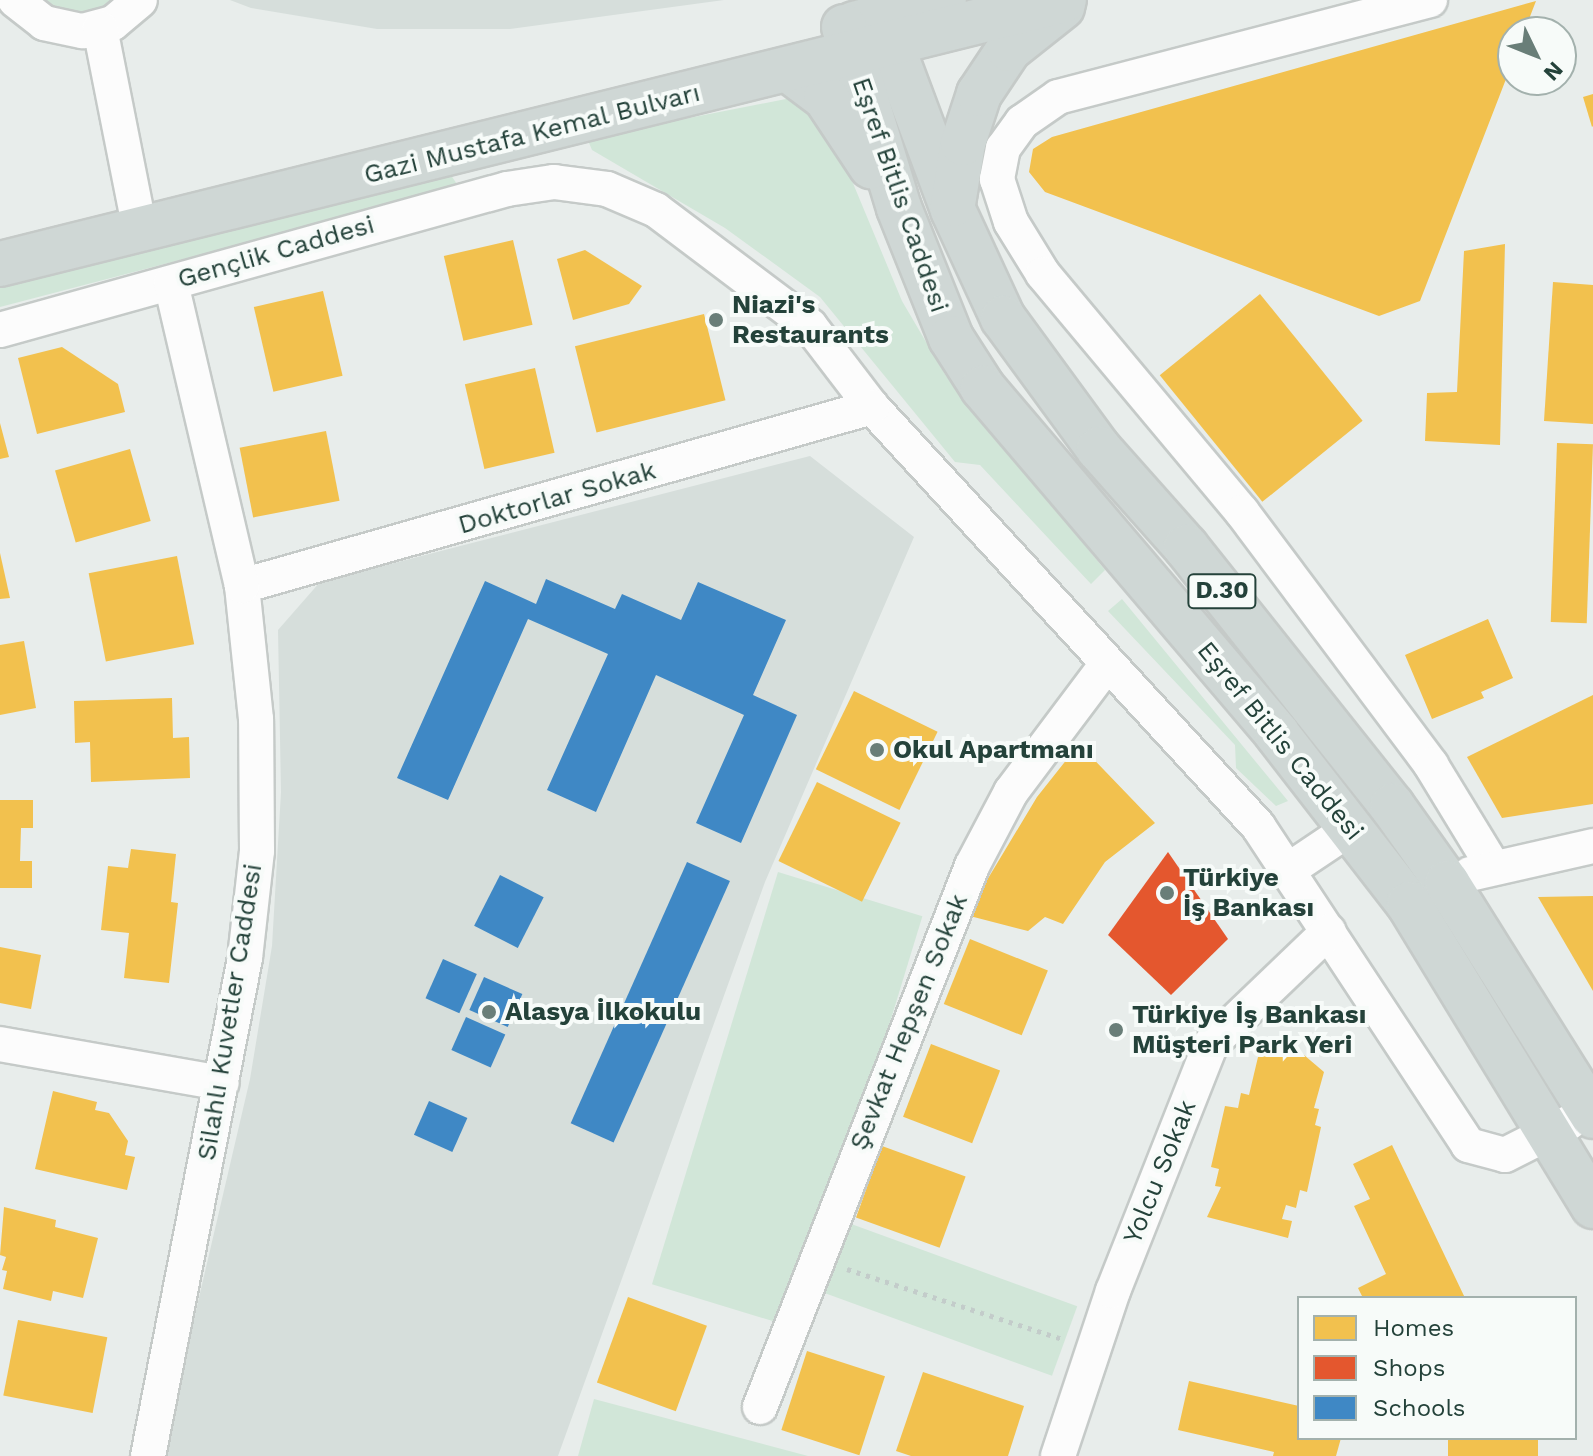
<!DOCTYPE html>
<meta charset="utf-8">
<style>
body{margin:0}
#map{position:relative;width:1593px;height:1456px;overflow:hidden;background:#e8edeb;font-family:"Work Sans",sans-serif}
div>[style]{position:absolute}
.built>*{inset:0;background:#d6dedb}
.green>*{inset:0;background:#d1e6d8;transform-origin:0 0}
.homes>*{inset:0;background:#f2c14e;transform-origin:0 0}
.shops>*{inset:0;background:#e4572e}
.schools>*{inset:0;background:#3f88c5;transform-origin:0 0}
.path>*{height:5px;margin-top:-2.5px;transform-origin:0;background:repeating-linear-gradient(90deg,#c3ccca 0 4px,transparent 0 10px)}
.roads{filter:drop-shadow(2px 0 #c5cac8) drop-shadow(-2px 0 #c5cac8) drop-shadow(0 2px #c5cac8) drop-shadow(0 -2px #c5cac8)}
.minor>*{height:34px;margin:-17px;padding:0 17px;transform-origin:17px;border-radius:17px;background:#fcfcfc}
.major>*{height:44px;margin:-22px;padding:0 22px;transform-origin:22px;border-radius:22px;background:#cfd7d5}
.dots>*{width:22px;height:22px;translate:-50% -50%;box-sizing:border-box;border:4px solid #f7fbf9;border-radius:50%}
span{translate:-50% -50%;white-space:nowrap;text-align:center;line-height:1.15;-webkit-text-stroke:8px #f7fbf9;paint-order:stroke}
.shield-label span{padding:2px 6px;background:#f7fbf9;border:2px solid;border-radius:6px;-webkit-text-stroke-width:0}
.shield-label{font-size:24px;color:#24423a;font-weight:700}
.street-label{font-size:26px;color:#24423a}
.poi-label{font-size:26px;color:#24423a;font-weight:700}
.left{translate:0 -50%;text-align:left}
.legend{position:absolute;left:1297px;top:1296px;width:280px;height:144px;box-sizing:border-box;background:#f7fbf9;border:2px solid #a3b1ad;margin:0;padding:10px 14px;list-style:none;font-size:24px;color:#24423a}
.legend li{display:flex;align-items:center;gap:16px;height:40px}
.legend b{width:40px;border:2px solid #a3b1ad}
.north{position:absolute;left:1497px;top:16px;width:80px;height:80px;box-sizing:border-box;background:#f7fbf9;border:2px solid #a3b1ad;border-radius:50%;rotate:133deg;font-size:22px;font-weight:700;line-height:32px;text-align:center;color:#24423a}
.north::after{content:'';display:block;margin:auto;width:28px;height:36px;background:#697e78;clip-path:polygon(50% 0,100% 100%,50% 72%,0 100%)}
</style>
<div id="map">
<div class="built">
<div style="clip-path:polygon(230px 0,724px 0,510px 29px,377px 29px,251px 8px)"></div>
<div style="clip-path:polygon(810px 456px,914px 537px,765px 882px,558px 1456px,162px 1456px,250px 1079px,272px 946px,281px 792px,278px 630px,320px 582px)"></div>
</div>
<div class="green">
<div style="clip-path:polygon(33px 0,121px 0,97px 15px,72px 18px)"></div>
<div style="clip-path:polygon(801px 96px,845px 164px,902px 301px,946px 376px,1105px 570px,1091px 584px,980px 465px,955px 462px,820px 297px,725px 228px,592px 150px,587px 138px)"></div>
<div style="clip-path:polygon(446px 168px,459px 187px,0 307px,0 279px)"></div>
<div style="clip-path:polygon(1122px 599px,1288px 801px,1276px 806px,1236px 768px,1235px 745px,1108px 611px)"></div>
<div style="left:778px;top:872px;width:151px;height:431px;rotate:17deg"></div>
<div style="left:832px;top:1217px;width:261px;height:74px;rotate:20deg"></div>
<div style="clip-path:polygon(594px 1399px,808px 1456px,578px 1456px)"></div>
</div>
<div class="homes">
<div style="clip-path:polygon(1536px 1px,1524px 32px,1513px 32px,1513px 61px,1420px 301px,1379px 316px,1045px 192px,1029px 172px,1033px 149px,1052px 137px)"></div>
<div style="clip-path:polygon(1593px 94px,1593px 126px,1592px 127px,1583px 97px)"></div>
<div style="left:513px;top:240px;width:87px;height:71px;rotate:77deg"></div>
<div style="clip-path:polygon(1505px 244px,1500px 445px,1425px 441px,1427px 393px,1457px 392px,1464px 251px)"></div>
<div style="clip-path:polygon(585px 250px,642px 286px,629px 304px,573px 320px,557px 259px)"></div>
<div style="clip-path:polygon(1553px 282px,1593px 285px,1593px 424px,1544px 421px)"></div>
<div style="left:323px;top:291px;width:87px;height:71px;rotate:77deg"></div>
<div style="left:1260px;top:294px;width:163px;height:129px;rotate:51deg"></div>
<div style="left:704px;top:314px;width:89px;height:133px;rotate:76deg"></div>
<div style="clip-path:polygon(62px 347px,118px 384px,125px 412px,37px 434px,18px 358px)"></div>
<div style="left:535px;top:368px;width:87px;height:72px;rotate:77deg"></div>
<div style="clip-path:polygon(0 423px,9px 457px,0 459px)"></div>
<div style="left:326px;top:431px;width:71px;height:88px;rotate:79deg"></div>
<div style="left:1557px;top:443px;width:36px;height:179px;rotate:2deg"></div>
<div style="left:130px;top:449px;width:75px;height:78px;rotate:74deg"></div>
<div style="clip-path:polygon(0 553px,10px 598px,0 599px)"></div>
<div style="left:177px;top:556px;width:90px;height:90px;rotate:79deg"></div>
<div style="clip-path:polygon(1488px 619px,1513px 678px,1481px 692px,1484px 698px,1432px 719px,1405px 655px)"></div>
<div style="clip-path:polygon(24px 641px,36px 708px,0 715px,0 645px)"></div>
<div style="left:854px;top:691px;width:93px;height:87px;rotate:26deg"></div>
<div style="clip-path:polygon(1593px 695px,1593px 804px,1502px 818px,1467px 757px)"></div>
<div style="clip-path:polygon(172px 698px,173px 738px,189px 737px,190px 778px,91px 782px,90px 742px,75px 743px,74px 701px)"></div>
<div style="clip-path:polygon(1079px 744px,1155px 823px,1105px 862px,1063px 924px,1045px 917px,1028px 931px,966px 915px,1037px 797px)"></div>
<div style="left:817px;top:782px;width:93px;height:88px;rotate:26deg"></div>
<div style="clip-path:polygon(0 800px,33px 800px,33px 828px,21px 828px,20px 861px,32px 861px,32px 888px,0 888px)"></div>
<div style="clip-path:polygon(131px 849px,176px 854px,171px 902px,178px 903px,169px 983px,124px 978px,129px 933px,101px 930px,108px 866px,128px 868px)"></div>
<div style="clip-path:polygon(1593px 896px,1593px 991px,1538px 897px)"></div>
<div style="left:970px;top:939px;width:84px;height:70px;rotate:22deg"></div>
<div style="clip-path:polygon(0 947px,41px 955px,31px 1009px,0 1003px)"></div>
<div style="left:931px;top:1044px;width:74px;height:78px;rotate:21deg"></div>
<div style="clip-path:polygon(1281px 1051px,1304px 1055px,1324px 1072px,1314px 1108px,1319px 1109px,1315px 1125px,1321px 1127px,1307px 1192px,1300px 1190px,1296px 1208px,1286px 1205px,1282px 1219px,1292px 1221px,1288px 1238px,1207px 1217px,1221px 1187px,1215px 1186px,1219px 1169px,1211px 1167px,1225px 1106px,1238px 1108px,1241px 1093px,1249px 1095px,1258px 1057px)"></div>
<div style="clip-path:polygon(53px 1091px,97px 1102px,95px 1110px,109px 1113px,128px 1141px,125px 1155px,135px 1157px,127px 1190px,35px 1169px)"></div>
<div style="clip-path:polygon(1392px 1145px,1465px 1298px,1363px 1298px,1358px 1288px,1386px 1274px,1354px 1206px,1370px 1199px,1353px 1164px)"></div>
<div style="left:882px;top:1146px;width:89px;height:76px;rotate:20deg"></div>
<div style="clip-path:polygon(4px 1207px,56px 1220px,55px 1227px,98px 1238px,83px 1298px,53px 1291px,51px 1301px,3px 1289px,7px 1271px,2px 1270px,6px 1257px,0 1255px)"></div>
<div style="left:628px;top:1297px;width:84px;height:91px;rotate:20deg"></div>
<div style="left:18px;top:1320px;width:91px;height:77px;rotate:11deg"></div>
<div style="left:807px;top:1351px;width:82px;height:83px;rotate:18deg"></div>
<div style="clip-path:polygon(923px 1372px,1024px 1406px,1008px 1456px,911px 1456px,896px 1451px)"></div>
<div style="clip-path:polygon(1189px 1381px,1299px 1406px,1299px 1438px,1341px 1438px,1336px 1456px,1273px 1456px,1274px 1452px,1178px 1430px)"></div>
<div style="left:1448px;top:1438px;width:90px;height:19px"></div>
</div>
<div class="shops">
<div style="clip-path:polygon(1168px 852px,1228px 939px,1171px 995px,1108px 935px)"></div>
</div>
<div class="schools">
<div style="clip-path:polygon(546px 579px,615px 609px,622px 594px,681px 620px,698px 582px,786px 620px,753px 695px,797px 715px,741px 843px,696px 823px,744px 715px,656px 675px,596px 812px,547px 790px,608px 654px,528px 619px,448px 800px,397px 778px,485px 581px,536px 604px)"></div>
<div style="left:687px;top:862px;width:47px;height:286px;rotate:24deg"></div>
<div style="left:500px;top:875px;width:49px;height:57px;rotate:27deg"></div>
<div style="left:443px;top:959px;width:37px;height:43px;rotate:24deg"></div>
<div style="left:484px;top:977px;width:42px;height:36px;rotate:24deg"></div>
<div style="left:466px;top:1017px;width:43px;height:36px;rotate:24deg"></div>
<div style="left:429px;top:1101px;width:42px;height:37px;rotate:24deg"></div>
</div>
<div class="path">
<div style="left:847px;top:1269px;width:226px;rotate:18deg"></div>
</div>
<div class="roads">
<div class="minor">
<div style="left:15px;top:0;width:37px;rotate:38deg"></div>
<div style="left:44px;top:23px;width:40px;rotate:12deg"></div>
<div style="left:83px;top:31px;width:31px;rotate:-15deg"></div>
<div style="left:113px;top:23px;width:35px;rotate:-40deg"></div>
<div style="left:1430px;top:0;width:384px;rotate:165.4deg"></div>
<div style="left:1058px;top:97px;width:44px;rotate:145.2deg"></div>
<div style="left:1022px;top:122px;width:32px;rotate:126deg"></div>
<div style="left:1003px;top:148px;width:32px;rotate:101deg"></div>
<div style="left:997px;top:179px;width:45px;rotate:72deg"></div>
<div style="left:1011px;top:222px;width:61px;rotate:58.4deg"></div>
<div style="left:1043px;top:274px;width:310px;rotate:50.1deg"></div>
<div style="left:1242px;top:512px;width:316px;rotate:53.2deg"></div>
<div style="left:1431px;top:765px;width:117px;rotate:58.6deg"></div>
<div style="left:100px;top:28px;width:206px;rotate:78.8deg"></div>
<div style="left:0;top:330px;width:526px;rotate:-15.54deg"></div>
<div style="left:507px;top:189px;width:48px;rotate:-8.5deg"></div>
<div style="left:554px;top:182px;width:53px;rotate:7.5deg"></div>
<div style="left:607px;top:189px;width:53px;rotate:23.2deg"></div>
<div style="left:656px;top:210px;width:193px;rotate:37deg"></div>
<div style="left:810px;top:326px;width:102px;rotate:52.6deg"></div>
<div style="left:872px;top:407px;width:570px;rotate:47.35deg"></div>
<div style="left:1258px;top:826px;width:382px;rotate:56.6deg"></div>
<div style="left:1468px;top:1145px;width:38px;rotate:15deg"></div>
<div style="left:1505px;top:1155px;width:73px;rotate:-26.9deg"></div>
<div style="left:242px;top:586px;width:655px;rotate:-15.86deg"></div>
<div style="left:1290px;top:869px;width:73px;rotate:-33.9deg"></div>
<div style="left:1470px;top:874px;width:126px;rotate:-12.8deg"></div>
<div style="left:0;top:1044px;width:225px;rotate:10deg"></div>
<div style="left:760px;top:1407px;width:581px;rotate:-68.6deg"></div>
<div style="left:972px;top:866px;width:84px;rotate:-62.2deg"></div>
<div style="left:1011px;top:792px;width:161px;rotate:-53.1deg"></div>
<div style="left:148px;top:1456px;width:507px;rotate:-78.98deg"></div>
<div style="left:245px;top:958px;width:108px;rotate:-83.6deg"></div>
<div style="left:257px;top:851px;width:132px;rotate:-90.4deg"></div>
<div style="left:256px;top:719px;width:134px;rotate:-96deg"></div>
<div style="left:242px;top:586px;width:311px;rotate:-103.2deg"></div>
<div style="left:1058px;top:1456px;width:174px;rotate:-71.6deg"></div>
<div style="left:1113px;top:1291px;width:266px;rotate:-68.4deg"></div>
<div style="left:1211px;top:1044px;width:163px;rotate:-43.8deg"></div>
</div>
<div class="major">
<div style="left:881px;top:17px;width:206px;rotate:69.5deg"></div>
<div style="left:953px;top:210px;width:119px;rotate:65.2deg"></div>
<div style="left:1003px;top:318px;width:162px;rotate:53.8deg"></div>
<div style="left:1099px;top:449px;width:131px;rotate:48.4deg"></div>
<div style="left:1186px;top:547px;width:331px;rotate:51.5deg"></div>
<div style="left:1392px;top:806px;width:95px;rotate:54.5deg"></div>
<div style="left:1447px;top:883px;width:275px;rotate:57.9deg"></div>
<div style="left:854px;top:24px;width:93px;rotate:-14.9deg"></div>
<div style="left:844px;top:27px;width:189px;rotate:73.1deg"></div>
<div style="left:899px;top:208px;width:140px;rotate:68.2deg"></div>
<div style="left:951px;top:338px;width:59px;rotate:57.4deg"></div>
<div style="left:983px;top:388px;width:454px;rotate:49.6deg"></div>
<div style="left:1277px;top:734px;width:215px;rotate:52.2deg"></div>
<div style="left:1409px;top:904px;width:354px;rotate:58.6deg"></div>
<div style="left:790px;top:71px;width:45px;rotate:36.9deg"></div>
<div style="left:826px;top:98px;width:82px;rotate:56.5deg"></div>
<div style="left:953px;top:204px;width:62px;rotate:-80.7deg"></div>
<div style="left:963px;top:143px;width:52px;rotate:-71.9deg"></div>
<div style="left:979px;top:94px;width:54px;rotate:-56.3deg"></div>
<div style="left:1009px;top:49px;width:68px;rotate:-38.4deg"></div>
<div style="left:0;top:264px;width:1096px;rotate:-13.93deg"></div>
</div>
</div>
<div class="dots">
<div style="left:716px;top:320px;background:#697e78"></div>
<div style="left:877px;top:750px;background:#697e78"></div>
<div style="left:1167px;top:893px;background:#697e78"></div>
<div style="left:489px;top:1012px;background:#697e78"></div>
<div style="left:1116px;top:1030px;background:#697e78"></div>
</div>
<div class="shield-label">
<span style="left:1222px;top:591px">D.30</span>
</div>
<div class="street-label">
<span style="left:532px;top:134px;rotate:-14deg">Gazi Mustafa Kemal Bulvarı</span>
<span style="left:900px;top:195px;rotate:71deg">Eşref Bitlis Caddesi</span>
<span style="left:276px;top:252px;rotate:-16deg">Gençlik Caddesi</span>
<span style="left:557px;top:498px;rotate:-16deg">Doktorlar Sokak</span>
<span style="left:1280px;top:741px;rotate:51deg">Eşref Bitlis Caddesi</span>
<span style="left:230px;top:1012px;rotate:-81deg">Silahlı Kuvetler Caddesi</span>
<span style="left:909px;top:1022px;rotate:-68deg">Şevkat Hepşen Sokak</span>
<span style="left:1160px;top:1172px;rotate:-68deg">Yolcu Sokak</span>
</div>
<div class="poi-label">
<span class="left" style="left:732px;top:320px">Niazi's<br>Restaurants</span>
<span class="left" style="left:893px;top:750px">Okul Apartmanı</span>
<span class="left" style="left:1183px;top:893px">Türkiye<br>İş Bankası</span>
<span class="left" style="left:505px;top:1012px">Alasya İlkokulu</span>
<span class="left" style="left:1132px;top:1030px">Türkiye İş Bankası<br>Müşteri Park Yeri</span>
</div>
<ul class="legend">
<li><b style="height:22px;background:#f2c14e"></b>Homes</li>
<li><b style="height:22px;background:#e4572e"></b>Shops</li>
<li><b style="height:22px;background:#3f88c5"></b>Schools</li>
</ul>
<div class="north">N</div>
</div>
